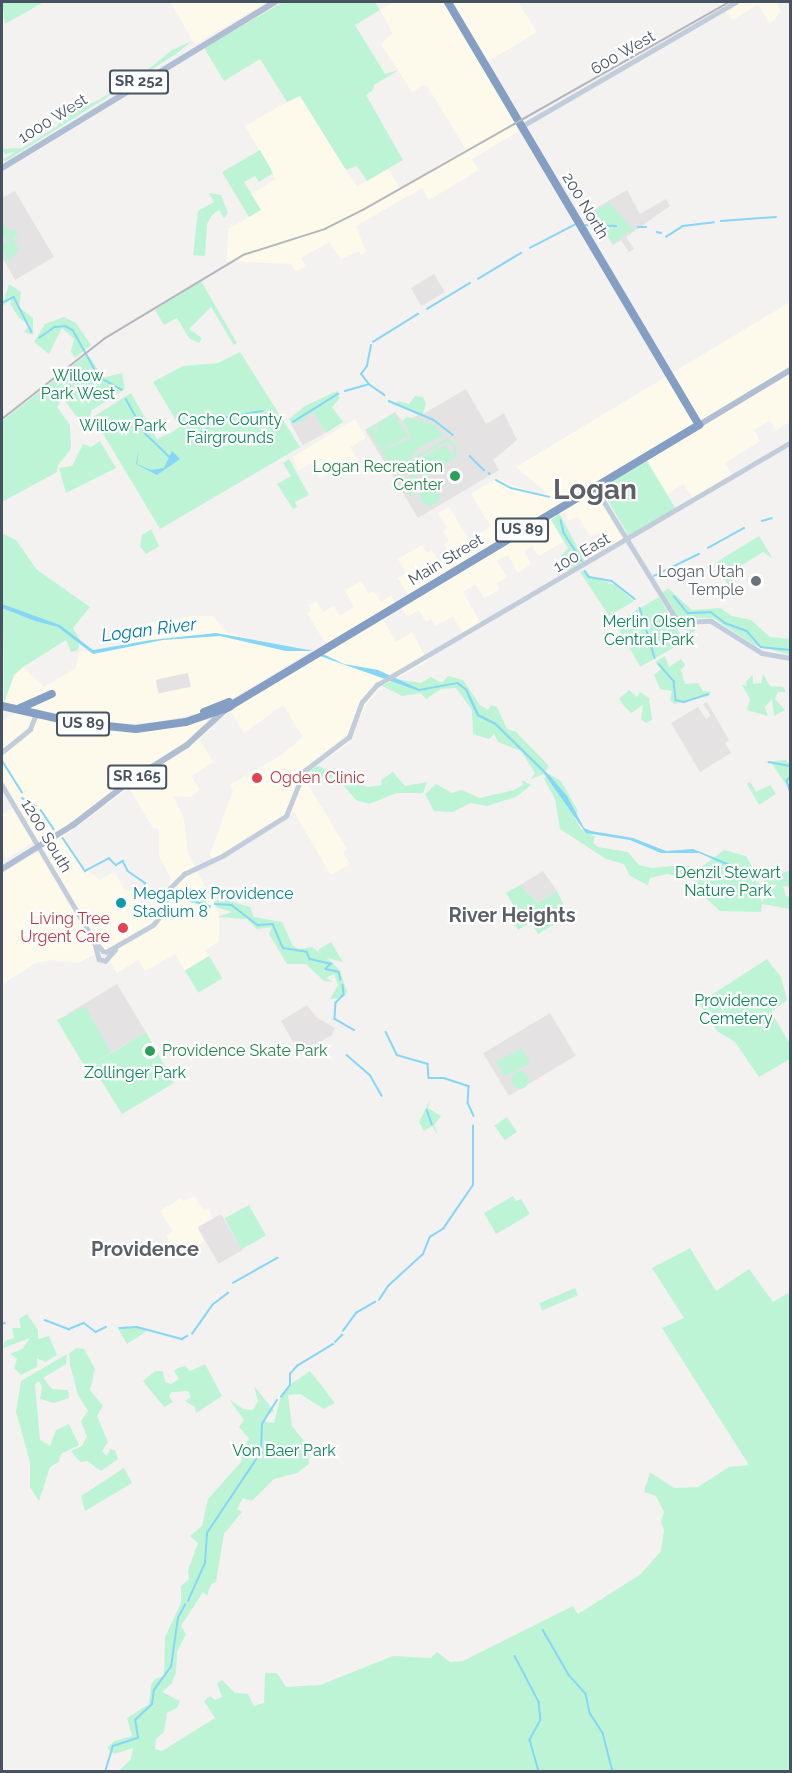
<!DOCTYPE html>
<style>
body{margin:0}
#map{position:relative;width:792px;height:1773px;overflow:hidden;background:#f4f1f1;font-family:Raleway,sans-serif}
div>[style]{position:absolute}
.commercial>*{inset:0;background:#fefaeb}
.education>*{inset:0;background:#e5e2e3;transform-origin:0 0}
.green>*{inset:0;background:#bdf4d6;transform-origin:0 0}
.round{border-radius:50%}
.water>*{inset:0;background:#86d6f5}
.stream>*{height:1.5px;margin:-0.75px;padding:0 0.75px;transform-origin:0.75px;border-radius:0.75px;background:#86d6f5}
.secondary>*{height:4.5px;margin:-2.25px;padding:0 2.25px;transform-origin:2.25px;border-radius:2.25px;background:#c2cddb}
.primary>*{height:6px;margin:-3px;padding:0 3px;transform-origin:3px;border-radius:3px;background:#afbed2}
.highway>*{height:8px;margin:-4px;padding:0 4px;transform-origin:4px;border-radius:4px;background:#859fc4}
.rail>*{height:1.5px;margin:-0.75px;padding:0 0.75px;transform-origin:0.75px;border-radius:0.75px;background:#b3b6bc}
.dots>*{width:16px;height:16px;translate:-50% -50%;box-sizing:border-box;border:3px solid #fff;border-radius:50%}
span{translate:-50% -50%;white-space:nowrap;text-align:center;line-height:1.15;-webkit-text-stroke:4.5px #fff;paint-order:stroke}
.shield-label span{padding:2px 4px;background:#fff;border:2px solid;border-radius:4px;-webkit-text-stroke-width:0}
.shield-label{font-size:15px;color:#475361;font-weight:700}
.street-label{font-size:16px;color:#475361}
.park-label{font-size:16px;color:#0e8653}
.leisure-label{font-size:16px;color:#27864d}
.right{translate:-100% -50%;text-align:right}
.left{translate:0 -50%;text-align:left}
.worship-label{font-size:16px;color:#5b616d}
.health-label{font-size:16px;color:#be3a42}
.culture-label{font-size:16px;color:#0d838f}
.water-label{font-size:18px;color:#027aaa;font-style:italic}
.quarter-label{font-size:20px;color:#5d6167;font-weight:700}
.town-label{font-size:28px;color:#5d6167;font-weight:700}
.frame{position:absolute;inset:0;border:3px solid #475361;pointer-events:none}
</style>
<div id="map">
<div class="commercial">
<div style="clip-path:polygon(170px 2px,267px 2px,195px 44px)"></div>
<div style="clip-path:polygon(395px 2px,518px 2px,537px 32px,487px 62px,527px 126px,472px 159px,479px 170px,429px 200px,422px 188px,356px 226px,366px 252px,361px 255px,359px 251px,341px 259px,329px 242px,301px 258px,306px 266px,296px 271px,291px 264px,227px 261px,228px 229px,261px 210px,251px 194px,276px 179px,245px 126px,287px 102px,300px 96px,357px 187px,388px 169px,400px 188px,466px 149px,426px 84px,412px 92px,381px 44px,393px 33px,380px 10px)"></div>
<div style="clip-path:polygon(717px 2px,776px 2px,781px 11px,770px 24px,758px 4px,733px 20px)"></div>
<div style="clip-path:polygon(790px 302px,790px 422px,776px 430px,770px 420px,754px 430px,760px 441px,725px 463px,732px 475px,693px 498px,683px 484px,667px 494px,646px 461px,596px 492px,623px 539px,612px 547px,603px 532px,590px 536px,578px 516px,568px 521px,565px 512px,551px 520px,564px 541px,539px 556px,532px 546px,524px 551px,531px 564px,518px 573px,508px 555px,497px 561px,507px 577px,496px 584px,500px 589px,484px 598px,475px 584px,463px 592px,483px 627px,465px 637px,453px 616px,435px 626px,431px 619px,426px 622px,419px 610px,407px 617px,398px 601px,408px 595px,398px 578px,406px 573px,398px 559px,422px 545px,427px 553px,432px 550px,439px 562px,450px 555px,444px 544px,449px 541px,443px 531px,447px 528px,438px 513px,449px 507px,469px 540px,491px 527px,471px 494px,496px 479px,541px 496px,547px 493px,516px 467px)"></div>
<div style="clip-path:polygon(355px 419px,366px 438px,350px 447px,363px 469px,344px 475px,339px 467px,320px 478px,311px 463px,298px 471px,293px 457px)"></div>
<div style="clip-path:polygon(361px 581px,368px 593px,374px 591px,381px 602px,391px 596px,395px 603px,326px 644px,307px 613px,311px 611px,308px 606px,316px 601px,323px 612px,334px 606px,340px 616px,354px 607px,345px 590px)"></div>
<div style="clip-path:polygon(193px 616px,213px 616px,226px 632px,274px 646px,312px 650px,235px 697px,196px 714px,161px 721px,127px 724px,85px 721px,4px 703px,14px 675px,23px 667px,44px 687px,76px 668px,79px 652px,126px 644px,119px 633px,130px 626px)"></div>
<div style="clip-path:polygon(382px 618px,396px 642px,412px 632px,428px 661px,380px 688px,365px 707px,348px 744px,313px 768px,305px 780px,347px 849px,343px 853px,350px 864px,331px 875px,294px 812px,216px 862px,210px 855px,233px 790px,230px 785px,280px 756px,303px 737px,283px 705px,244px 733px,230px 710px)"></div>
<div style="clip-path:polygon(evenodd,16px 713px,104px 732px,144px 730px,207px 720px,212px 728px,199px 739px,213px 762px,191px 776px,200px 790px,190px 797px,173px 796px,184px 819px,188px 853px,219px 914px,219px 941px,205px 950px,209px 956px,185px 971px,175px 954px,145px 971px,138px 960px,117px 973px,103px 950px,78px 963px,51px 960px,36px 963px,2px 984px,2px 873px,43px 849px,37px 840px,6px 859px,2px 851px,2px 815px,16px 806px,2px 783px,2px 722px,16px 713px,129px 788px,153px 828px,159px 829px,159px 855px,171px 879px,162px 901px,159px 896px,142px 905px,134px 892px,124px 889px,114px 872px,100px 880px,82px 866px,64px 836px,129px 788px)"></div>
<div style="clip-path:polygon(194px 1196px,204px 1211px,208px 1209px,213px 1218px,197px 1227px,205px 1241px,179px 1257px,166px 1236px,173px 1231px,160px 1211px,181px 1198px,183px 1201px)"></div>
</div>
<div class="education">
<div style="clip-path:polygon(627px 190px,640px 214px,666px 199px,670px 206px,626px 237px,634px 249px,629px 252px,621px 240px,613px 245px,591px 211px)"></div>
<div style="clip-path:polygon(15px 191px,54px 257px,15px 280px,2px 257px,2px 193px,4px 197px)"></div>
<div style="left:434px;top:274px;width:21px;height:27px;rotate:59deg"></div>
<div style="clip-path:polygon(466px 389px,486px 424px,504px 413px,517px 440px,493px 460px,499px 470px,418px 518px,365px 430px,395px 412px,402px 421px,425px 413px)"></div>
<div style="left:313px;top:410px;width:26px;height:26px;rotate:61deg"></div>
<div style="left:188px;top:673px;width:14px;height:33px;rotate:78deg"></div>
<div style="clip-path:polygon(707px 702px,729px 740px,725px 743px,731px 753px,700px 772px,671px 723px,698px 707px,706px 719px,711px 716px,703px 704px)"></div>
<div style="clip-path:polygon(543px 871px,557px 891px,538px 903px,520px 885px)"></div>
<div style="left:117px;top:984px;width:56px;height:59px;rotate:59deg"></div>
<div style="clip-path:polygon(307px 1005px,316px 1017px,335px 1028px,332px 1035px,300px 1054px,281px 1021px)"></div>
<div style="left:550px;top:1013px;width:50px;height:78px;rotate:59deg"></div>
<div style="left:221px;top:1214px;width:42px;height:27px;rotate:60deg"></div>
</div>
<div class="green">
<div style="clip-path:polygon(2px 2px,41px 2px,42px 3px,5px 24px)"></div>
<div style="clip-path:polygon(283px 2px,375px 2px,380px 10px,355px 25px,385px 74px,399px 70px,374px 85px,373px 90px,366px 95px,403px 160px,367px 181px,357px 166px,346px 170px,300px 96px,287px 102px,260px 59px,224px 81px,204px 48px)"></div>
<div style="clip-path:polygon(192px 41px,176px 54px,6px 161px,2px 160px,2px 156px,4px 159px,15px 152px,5px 154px,2px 149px,22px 148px,57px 126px,67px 112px,97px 101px,145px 72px,172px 50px)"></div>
<div style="clip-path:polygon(260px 150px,273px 173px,259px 182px,255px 176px,244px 182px,261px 210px,249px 217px,222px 172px)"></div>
<div style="clip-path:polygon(209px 193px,221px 195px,228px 213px,224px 218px,219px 210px,212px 215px,207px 224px,205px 256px,193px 255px,198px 211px,214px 202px)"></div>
<div style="clip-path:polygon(609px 203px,635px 231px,624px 234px,613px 245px,593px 212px)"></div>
<div style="clip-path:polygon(2px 223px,10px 231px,7px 234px,15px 229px,18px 235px,13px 238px,19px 250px,8px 262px,2px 245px,11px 239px,5px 240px,5px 235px,2px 237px)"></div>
<div style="clip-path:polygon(201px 281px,237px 343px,234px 345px,211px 307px,189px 329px,202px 338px,199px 343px,189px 338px,177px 318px,164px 325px,155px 310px)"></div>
<div style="clip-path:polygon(9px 284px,21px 292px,19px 307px,33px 318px,33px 335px,24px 332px,30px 325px,19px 318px,10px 304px,11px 299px,2px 306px)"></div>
<div style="clip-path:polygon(64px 317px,76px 323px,91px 345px,75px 358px,71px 352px,74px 339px,62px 328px,49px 354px,34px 342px,45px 324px)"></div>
<div style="clip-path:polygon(240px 352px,300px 447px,160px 529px,93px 417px,131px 393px,157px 439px,170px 433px,180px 427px,153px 382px,183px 366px,218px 363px)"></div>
<div style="clip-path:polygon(85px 356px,90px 357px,103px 378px,122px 373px,125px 389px,92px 410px,89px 420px,81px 423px,63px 398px,57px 407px,70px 425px,71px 449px,58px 465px,57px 472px,2px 502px,2px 421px)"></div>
<div style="clip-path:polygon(337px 391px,340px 398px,332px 407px,343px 422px,326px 433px,313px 411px,302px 421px,292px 424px,289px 419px,305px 406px)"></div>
<div style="clip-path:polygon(415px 396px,423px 397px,426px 403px,422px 417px,396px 404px,397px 401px,409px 404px)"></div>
<div style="clip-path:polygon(394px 413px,408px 436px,382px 450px,376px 440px,382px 451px,411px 438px,403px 420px,407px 417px,435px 425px,443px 436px,419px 447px,408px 461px,393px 470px,367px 429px,376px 424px,374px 429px,375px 436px,378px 423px)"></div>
<div style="clip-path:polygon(evenodd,447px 438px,457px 446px,456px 458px,426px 476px,415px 474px,411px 459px,447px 438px,445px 442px,454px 445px,453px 457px,445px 445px,418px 460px,425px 472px,452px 458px,425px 474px,417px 472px,416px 459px,445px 442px)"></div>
<div style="clip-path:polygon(100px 441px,116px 468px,66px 493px,59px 468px,72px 466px,83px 444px,91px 447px)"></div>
<div style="clip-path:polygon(289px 459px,309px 495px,295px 502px,297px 507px,293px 509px,277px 484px,291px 476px,283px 463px)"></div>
<div style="left:647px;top:461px;width:55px;height:54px;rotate:59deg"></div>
<div style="clip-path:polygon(412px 472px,424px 487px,409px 496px,405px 484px)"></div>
<div class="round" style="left:420px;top:486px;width:20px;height:20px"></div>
<div style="clip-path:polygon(559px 513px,585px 561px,569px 572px,561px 556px,568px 548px,551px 520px)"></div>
<div style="clip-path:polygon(151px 529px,159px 546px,146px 554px,140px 546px,142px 535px)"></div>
<div style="clip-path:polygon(2px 533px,17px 541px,36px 569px,90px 607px,73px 628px,80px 640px,78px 650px,71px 652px,66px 640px,23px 667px,14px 675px,4px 703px)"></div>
<div style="clip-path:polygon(759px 536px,773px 559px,763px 552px,731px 572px,737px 600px,715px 563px)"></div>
<div style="clip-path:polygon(585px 570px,590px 576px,615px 585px,634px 601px,609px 616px,580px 572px)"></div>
<div style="clip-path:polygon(668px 588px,692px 610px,720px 608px,732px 616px,751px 620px,770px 637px,790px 639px,790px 655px,754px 645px,713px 618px,694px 618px,696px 630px,688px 635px,662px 593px)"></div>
<div style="left:659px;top:597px;width:51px;height:51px;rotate:60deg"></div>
<div style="clip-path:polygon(665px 656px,669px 667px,681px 659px,685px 665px,681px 670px,685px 684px,698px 683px,703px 691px,711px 692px,709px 696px,674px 704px,670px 700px,672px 691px,660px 689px,654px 675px,661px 669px,655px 662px)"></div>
<div style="clip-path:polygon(763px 674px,770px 686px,783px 687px,786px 692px,778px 692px,775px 699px,785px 710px,774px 716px,772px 699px,765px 707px,768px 716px,747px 710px,750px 699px,742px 685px,747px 686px,746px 681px,753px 675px,753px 684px,761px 683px)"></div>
<div style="clip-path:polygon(448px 676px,463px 680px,480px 705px,488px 710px,491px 705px,497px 707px,507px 729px,516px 732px,549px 766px,544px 774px,531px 779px,535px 773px,521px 751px,498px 742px,494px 734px,489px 739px,473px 734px,472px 710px,456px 688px,441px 689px,426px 699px,421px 693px,402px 696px,382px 686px,395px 679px,421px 683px,431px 677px,442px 683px)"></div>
<div style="clip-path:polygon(629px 690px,637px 697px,640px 692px,649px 698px,652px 720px,646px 723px,641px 719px,643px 705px,631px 713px,625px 707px,619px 699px)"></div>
<div style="clip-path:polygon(786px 760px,790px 764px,789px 789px,772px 764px,764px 762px)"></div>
<div style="clip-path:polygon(317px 766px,330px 771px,335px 768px,366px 787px,382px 785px,381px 780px,393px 772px,405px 786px,427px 782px,423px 793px,397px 793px,369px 804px,356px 800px,337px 778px,321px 778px,315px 773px,307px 779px,305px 774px)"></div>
<div style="clip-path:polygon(549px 774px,561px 781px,578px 811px,574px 817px,581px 829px,595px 836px,593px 843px,598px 847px,628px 852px,639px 865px,652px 868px,683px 865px,700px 868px,724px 850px,746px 856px,758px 877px,762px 903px,766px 891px,764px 880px,790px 870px,790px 887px,783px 886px,786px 896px,790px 897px,790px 909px,762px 904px,761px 912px,720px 911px,696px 889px,696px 881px,667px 874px,650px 878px,648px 885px,630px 876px,624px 864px,606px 859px,560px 829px,555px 799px,544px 779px)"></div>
<div style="clip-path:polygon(522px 780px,531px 785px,516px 797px,487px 806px,470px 803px,453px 812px,434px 811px,425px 794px,436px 784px,452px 793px,462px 790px,479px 798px,514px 790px,523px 785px)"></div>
<div style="clip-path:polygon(750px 782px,756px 792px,770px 785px,776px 794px,759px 805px,747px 784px)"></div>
<div style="clip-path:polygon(520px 885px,538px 903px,557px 891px,569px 916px,538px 934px,531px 922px,518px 930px,514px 924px,522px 919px,506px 893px)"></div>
<div style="clip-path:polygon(189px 888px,199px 890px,211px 909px,173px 896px)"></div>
<div style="clip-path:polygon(223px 899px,250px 907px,254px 917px,282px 922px,293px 946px,299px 949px,312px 947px,332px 962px,340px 971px,347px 992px,342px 998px,330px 999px,338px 985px,334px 974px,326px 978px,333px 982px,324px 981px,306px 964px,287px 964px,269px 934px,272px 927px,257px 929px,247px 919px,217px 917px,232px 912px,216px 907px,214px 901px)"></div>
<div style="clip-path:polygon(331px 942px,343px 962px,323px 957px,318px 950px)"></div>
<div style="left:209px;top:956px;width:26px;height:28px;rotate:59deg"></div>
<div style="clip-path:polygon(767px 959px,781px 977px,787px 1000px,771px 1012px,790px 1044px,790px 1059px,759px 1077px,735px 1042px,717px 1031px,699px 1003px)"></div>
<div style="clip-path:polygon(85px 1006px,111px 1052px,95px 1063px,146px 1032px,174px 1083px,122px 1114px,92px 1066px,86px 1069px,57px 1020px)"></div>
<div style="left:522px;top:1048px;width:17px;height:29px;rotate:62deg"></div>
<div class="round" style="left:511px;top:1071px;width:18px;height:18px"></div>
<div style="clip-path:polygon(431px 1098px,428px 1108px,441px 1116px,434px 1125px,438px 1135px,432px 1126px,424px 1131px,419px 1122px)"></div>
<div style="left:507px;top:1117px;width:18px;height:15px;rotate:56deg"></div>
<div style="clip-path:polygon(513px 1196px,516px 1201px,521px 1199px,530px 1214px,496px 1234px,484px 1213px)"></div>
<div style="left:249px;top:1205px;width:35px;height:28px;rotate:61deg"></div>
<div style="clip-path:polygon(690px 1248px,716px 1291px,749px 1269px,773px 1302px,788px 1293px,790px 1296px,790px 1771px,119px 1771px,131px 1759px,133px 1748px,114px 1754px,107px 1748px,114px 1741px,132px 1736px,127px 1718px,149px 1704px,151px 1685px,155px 1679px,164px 1676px,165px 1637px,181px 1603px,181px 1586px,189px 1579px,188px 1570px,198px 1543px,190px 1536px,202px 1526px,208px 1499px,241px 1462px,243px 1446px,249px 1439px,239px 1427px,244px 1420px,229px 1399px,243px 1409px,253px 1410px,258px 1401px,254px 1386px,274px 1411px,265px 1417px,266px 1422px,274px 1423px,281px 1395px,288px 1386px,310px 1371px,335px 1403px,324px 1409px,300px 1394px,288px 1395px,292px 1426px,308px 1446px,309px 1464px,297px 1473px,274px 1479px,252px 1501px,243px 1498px,237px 1509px,242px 1512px,224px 1534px,216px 1582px,211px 1584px,207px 1596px,203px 1592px,181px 1626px,186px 1634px,177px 1652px,176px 1672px,172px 1683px,162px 1692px,180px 1701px,177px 1708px,167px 1713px,164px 1732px,156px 1739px,155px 1749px,162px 1751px,215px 1718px,204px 1701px,210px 1696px,215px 1700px,222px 1697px,217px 1683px,222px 1680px,235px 1693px,248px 1694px,254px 1706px,264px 1703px,265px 1673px,277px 1673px,286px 1687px,320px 1685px,393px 1656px,431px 1658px,437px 1652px,450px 1662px,463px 1661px,573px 1606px,578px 1614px,641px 1574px,661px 1551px,664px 1530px,661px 1522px,664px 1512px,656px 1496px,644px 1492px,650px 1472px,674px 1488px,698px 1487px,729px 1467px,749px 1465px,662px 1328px,684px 1318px,652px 1268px)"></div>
<div style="left:575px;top:1288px;width:8px;height:39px;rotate:67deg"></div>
<div style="clip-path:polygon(27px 1314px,38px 1330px,38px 1339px,49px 1336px,57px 1355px,45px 1362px,37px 1358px,37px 1367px,21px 1375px,14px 1368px,17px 1359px,10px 1354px,22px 1349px,30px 1338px,3px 1348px,5px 1341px,14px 1338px,12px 1328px,21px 1328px,19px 1319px)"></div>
<div style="clip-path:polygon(117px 1327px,135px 1327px,147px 1331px,127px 1344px)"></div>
<div style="clip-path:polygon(77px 1348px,84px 1349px,95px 1369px,90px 1390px,103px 1406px,97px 1416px,108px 1442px,102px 1451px,107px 1456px,110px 1449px,115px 1450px,118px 1459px,101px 1471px,87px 1461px,80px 1462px,71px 1451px,82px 1446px,87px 1437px,81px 1421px,88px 1411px,78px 1395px,70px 1365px,69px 1353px)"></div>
<div style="clip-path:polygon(67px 1354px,66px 1364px,43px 1378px,52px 1389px,68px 1390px,69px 1398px,54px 1403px,40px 1399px,42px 1387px,39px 1381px,35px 1384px,40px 1440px,50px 1446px,56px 1430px,69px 1424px,79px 1445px,61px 1454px,59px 1462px,50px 1467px,39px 1501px,30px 1487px,30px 1462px,16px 1412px,21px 1381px)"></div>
<div style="clip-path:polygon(205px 1364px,222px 1396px,196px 1413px,195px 1407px,185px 1401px,191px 1397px,188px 1391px,172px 1392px,169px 1396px,173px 1402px,164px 1407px,143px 1381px,155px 1371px,163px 1371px,165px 1382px,171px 1384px,179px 1379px,174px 1371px,178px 1368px,185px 1366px,190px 1371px)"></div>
<div style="clip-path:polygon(124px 1468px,132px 1483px,85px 1511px,81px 1496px)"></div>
</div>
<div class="water">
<div style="clip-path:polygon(139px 450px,137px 464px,151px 470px,164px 468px,172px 451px,180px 459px,157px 475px,136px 464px)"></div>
<div style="clip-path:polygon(2px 604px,60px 625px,93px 650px,151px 640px,216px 633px,314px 651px,286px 651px,220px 636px,163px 640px,93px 654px,58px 627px,35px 621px,2px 608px)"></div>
<div style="clip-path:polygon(323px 654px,344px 664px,378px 670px,419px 689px,458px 682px,467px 689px,479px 714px,496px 723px,550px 776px,567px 796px,584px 828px,591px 831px,633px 838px,666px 851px,693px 849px,760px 876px,790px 881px,751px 876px,699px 853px,661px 853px,630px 840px,586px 833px,543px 772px,495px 725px,477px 716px,465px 690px,457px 684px,419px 691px,320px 656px)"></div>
</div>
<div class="stream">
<div style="left:721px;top:221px;width:55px;rotate:-4.2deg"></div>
<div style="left:586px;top:225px;width:30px;rotate:2deg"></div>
<div style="left:638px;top:227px;width:8px"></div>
<div style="left:657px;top:232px;width:4px;rotate:14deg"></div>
<div style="left:666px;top:237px;width:20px;rotate:-33deg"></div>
<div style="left:683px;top:226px;width:31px;rotate:-7deg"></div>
<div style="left:530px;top:248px;width:50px;rotate:-27.6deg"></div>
<div style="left:478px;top:279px;width:50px;rotate:-31.2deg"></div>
<div style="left:2px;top:303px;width:13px;rotate:-27deg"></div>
<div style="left:14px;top:297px;width:39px;rotate:63deg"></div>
<div style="left:427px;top:309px;width:50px;rotate:-31.2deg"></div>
<div style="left:39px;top:338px;width:19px;rotate:-35deg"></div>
<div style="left:55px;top:327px;width:10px;rotate:-6deg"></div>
<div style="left:65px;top:326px;width:9px;rotate:27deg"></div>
<div style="left:73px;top:330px;width:54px;rotate:61deg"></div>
<div style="left:99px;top:377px;width:26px;rotate:29deg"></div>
<div style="left:373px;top:342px;width:53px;rotate:-31.9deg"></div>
<div style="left:368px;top:383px;width:11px;rotate:-128deg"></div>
<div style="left:361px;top:374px;width:10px;rotate:-53deg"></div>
<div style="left:367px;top:366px;width:21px;rotate:-79deg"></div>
<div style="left:345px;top:391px;width:25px;rotate:-16deg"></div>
<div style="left:369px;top:384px;width:19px;rotate:35deg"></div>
<div style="left:126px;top:399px;width:40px;rotate:60.3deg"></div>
<div style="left:146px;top:434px;width:32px;rotate:44deg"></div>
<div style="left:389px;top:401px;width:49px;rotate:22.9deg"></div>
<div style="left:434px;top:420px;width:24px;rotate:38deg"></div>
<div style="left:293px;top:422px;width:53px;rotate:-31.9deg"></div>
<div style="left:200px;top:433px;width:27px;rotate:-34deg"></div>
<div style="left:222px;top:418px;width:41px;rotate:-9.9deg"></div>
<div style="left:470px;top:456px;width:20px;rotate:45deg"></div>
<div style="left:489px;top:473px;width:1px;rotate:45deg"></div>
<div style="left:496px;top:480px;width:17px;rotate:28deg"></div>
<div style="left:511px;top:488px;width:39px;rotate:13deg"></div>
<div style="left:561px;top:520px;width:13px;rotate:77deg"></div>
<div style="left:564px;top:533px;width:33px;rotate:57deg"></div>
<div style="left:762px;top:521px;width:10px;rotate:-17deg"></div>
<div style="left:708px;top:548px;width:41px;rotate:-29.1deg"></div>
<div style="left:585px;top:571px;width:7px;rotate:56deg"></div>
<div style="left:589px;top:577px;width:23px;rotate:10deg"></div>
<div style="left:612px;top:581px;width:29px;rotate:38deg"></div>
<div style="left:654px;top:576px;width:50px;rotate:-26.1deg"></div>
<div style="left:674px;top:596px;width:22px;rotate:51deg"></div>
<div style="left:688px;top:613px;width:23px;rotate:-2deg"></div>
<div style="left:711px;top:612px;width:18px;rotate:38deg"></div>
<div style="left:725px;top:623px;width:23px;rotate:20deg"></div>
<div style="left:747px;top:631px;width:21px;rotate:49deg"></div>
<div style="left:761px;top:647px;width:29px;rotate:6deg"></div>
<div style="left:640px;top:608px;width:52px;rotate:73.3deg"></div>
<div style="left:659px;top:664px;width:23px;rotate:49deg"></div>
<div style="left:674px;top:681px;width:19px;rotate:84deg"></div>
<div style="left:676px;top:700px;width:8px;rotate:14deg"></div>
<div style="left:684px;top:702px;width:25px;rotate:-18deg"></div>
<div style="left:2px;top:760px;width:38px;rotate:58deg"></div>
<div style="left:769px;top:762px;width:21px;rotate:11deg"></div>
<div style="left:790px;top:778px;width:4px;rotate:135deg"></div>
<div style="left:787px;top:781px;width:9px;rotate:72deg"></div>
<div style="left:22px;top:798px;width:16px;rotate:30deg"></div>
<div style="left:41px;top:810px;width:23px;rotate:56deg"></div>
<div style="left:63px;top:838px;width:40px;rotate:56deg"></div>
<div style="left:85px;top:871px;width:27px;rotate:-28deg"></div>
<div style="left:109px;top:858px;width:10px;rotate:45deg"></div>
<div style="left:116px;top:865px;width:8px;rotate:-30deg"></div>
<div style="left:123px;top:861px;width:11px;rotate:63deg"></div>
<div style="left:128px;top:871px;width:21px;rotate:35deg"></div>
<div style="left:145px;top:883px;width:9px;rotate:90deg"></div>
<div style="left:145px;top:892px;width:18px"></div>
<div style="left:172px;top:894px;width:40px;rotate:18deg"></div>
<div style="left:215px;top:904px;width:17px;rotate:3deg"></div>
<div style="left:232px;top:905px;width:33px;rotate:38deg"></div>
<div style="left:258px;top:925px;width:15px;rotate:-4deg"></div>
<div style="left:273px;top:924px;width:26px;rotate:67deg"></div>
<div style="left:283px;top:948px;width:24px;rotate:9deg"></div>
<div style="left:307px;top:952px;width:8px;rotate:67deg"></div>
<div style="left:310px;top:959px;width:22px;rotate:13deg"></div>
<div style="left:331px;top:964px;width:7px;rotate:135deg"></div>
<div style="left:326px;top:969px;width:13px;rotate:13deg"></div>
<div style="left:339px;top:972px;width:8px;rotate:76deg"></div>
<div style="left:343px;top:985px;width:10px;rotate:84deg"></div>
<div style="left:344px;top:995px;width:11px;rotate:135deg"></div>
<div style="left:336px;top:1003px;width:16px;rotate:94deg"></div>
<div style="left:335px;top:1019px;width:22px;rotate:30deg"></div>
<div style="left:386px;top:1032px;width:25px;rotate:64deg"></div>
<div style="left:397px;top:1055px;width:32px;rotate:16deg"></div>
<div style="left:428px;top:1064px;width:14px;rotate:86deg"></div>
<div style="left:429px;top:1078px;width:15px"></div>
<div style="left:444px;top:1078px;width:26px;rotate:18deg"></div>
<div style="left:469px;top:1086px;width:17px;rotate:93deg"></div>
<div style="left:468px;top:1103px;width:14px;rotate:65deg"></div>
<div style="left:347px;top:1055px;width:30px;rotate:41deg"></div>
<div style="left:370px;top:1075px;width:24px;rotate:60deg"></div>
<div style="left:427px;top:1110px;width:15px;rotate:70deg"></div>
<div style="left:233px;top:1283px;width:51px;rotate:-29.6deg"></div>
<div style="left:379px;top:1300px;width:17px;rotate:-57deg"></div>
<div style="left:388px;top:1286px;width:47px;rotate:-42.4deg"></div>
<div style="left:423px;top:1254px;width:18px;rotate:-68deg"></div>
<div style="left:430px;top:1237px;width:15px;rotate:-32deg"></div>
<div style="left:443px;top:1229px;width:53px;rotate:-55.7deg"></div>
<div style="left:473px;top:1185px;width:59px;rotate:-90deg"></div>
<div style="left:45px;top:1320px;width:26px;rotate:21deg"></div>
<div style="left:69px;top:1329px;width:16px;rotate:-22deg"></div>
<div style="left:84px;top:1323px;width:15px;rotate:37deg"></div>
<div style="left:96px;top:1332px;width:11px;rotate:-27deg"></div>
<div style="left:2px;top:1324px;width:3px;rotate:-18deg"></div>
<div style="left:120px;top:1328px;width:17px;rotate:-3deg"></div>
<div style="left:137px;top:1327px;width:47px;rotate:14.9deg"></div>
<div style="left:182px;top:1339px;width:6px;rotate:-31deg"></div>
<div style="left:343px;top:1331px;width:22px;rotate:-54deg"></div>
<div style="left:356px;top:1313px;width:22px;rotate:-30deg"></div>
<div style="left:192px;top:1334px;width:35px;rotate:-55deg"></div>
<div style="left:212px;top:1305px;width:20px;rotate:-37deg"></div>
<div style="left:335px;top:1342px;width:10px;rotate:-45deg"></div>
<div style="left:281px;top:1397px;width:15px;rotate:-53deg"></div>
<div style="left:290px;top:1385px;width:11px;rotate:-90deg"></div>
<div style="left:290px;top:1374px;width:11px;rotate:-49deg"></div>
<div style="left:297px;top:1366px;width:42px;rotate:-31.4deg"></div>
<div style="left:188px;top:1601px;width:42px;rotate:-65.9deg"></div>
<div style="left:205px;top:1563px;width:30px;rotate:-86deg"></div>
<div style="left:207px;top:1533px;width:97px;rotate:-56.3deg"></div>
<div style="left:261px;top:1452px;width:28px;rotate:-88deg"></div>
<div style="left:262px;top:1424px;width:28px;rotate:-58deg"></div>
<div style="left:543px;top:1630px;width:52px;rotate:60deg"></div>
<div style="left:569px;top:1675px;width:25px;rotate:48deg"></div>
<div style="left:586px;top:1694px;width:19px;rotate:78deg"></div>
<div style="left:590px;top:1713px;width:24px;rotate:57deg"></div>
<div style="left:603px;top:1733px;width:40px;rotate:75.6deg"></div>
<div style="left:515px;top:1656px;width:52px;rotate:62.4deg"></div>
<div style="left:539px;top:1702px;width:18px;rotate:84deg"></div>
<div style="left:541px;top:1720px;width:23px;rotate:119deg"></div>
<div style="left:530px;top:1740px;width:33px;rotate:74deg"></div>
<div style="left:105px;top:1772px;width:27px;rotate:-73deg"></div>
<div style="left:113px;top:1746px;width:26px;rotate:-18deg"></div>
<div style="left:138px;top:1738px;width:18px;rotate:-99deg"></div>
<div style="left:135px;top:1720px;width:23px;rotate:-43deg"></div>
<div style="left:152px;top:1704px;width:14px;rotate:-82deg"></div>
<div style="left:154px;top:1690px;width:29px;rotate:-54deg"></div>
<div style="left:171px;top:1667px;width:49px;rotate:-81.9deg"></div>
<div style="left:178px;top:1618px;width:15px;rotate:-62deg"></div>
</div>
<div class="secondary">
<div style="left:522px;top:126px;width:247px;rotate:-30.1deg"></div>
<div style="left:595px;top:487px;width:158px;rotate:58.4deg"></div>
<div style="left:678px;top:622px;width:33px;rotate:-2deg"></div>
<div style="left:711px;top:621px;width:60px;rotate:32.1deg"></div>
<div style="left:762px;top:653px;width:28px;rotate:10deg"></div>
<div style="left:2px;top:752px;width:36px;rotate:-39deg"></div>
<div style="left:30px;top:729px;width:16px;rotate:-68deg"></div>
<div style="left:2px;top:785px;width:180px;rotate:59.3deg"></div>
<div style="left:94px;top:940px;width:20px;rotate:75deg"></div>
<div style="left:99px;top:959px;width:6px;rotate:18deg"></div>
<div style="left:105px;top:961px;width:15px;rotate:-48deg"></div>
<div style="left:94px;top:940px;width:14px;rotate:51deg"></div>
<div style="left:106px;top:952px;width:54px;rotate:-29.9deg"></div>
<div style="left:153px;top:925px;width:14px;rotate:-51deg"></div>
<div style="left:162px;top:914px;width:27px;rotate:-73deg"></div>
<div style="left:170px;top:888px;width:20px;rotate:-45deg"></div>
<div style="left:184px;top:874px;width:44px;rotate:-25.4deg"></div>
<div style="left:224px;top:855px;width:73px;rotate:-32.2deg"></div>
<div style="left:286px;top:816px;width:48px;rotate:-68.2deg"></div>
<div style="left:304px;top:771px;width:56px;rotate:-37.1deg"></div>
<div style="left:349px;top:737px;width:37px;rotate:-70deg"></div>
<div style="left:362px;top:702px;width:23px;rotate:-49deg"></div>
<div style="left:377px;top:685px;width:479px;rotate:-30.4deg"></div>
</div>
<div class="primary">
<div style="left:2px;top:168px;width:320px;rotate:-31.3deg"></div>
<div style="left:699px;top:425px;width:106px;rotate:-31.1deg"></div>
<div style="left:2px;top:869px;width:84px;rotate:-31.8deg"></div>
<div style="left:73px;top:825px;width:76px;rotate:-37.5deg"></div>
<div style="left:133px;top:779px;width:64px;rotate:-32.2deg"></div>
<div style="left:187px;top:745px;width:52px;rotate:-42.6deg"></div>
</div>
<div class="highway">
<div style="left:2px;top:706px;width:78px;rotate:12.6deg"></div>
<div style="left:78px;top:723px;width:58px;rotate:5.9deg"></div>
<div style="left:136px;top:729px;width:50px;rotate:-8deg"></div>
<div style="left:186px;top:722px;width:46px;rotate:-19.2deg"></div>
<div style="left:18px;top:709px;width:37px;rotate:-24deg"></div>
<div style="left:225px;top:709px;width:553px;rotate:-30.93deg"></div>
<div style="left:699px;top:425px;width:492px;rotate:-120.7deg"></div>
<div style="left:204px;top:712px;width:27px;rotate:-22deg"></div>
</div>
<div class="rail">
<div style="left:2px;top:419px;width:130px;rotate:-38.1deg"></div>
<div style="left:104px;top:339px;width:162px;rotate:-31.1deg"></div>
<div style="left:243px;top:255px;width:86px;rotate:-17.6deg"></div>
<div style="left:325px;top:229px;width:42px;rotate:-26.6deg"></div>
<div style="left:363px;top:210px;width:421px;rotate:-29.6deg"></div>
</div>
<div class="dots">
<div style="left:455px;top:476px;background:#2e9e5b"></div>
<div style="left:756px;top:581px;background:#6b7280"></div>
<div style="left:257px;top:778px;background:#e0444e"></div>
<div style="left:121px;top:903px;background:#0f9aa8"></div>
<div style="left:123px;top:928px;background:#e0444e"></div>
<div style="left:150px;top:1051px;background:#2e9e5b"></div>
</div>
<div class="shield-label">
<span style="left:139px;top:82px">SR 252</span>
<span style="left:522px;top:530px">US 89</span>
<span style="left:83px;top:724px">US 89</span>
<span style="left:137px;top:777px">SR 165</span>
</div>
<div class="street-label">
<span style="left:623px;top:53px;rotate:-30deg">600 West</span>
<span style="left:53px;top:119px;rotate:-32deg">1000 West</span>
<span style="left:585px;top:206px;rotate:59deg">200 North</span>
<span style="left:582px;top:553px;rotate:-30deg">100 East</span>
<span style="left:446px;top:560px;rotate:-31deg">Main Street</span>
<span style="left:46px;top:836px;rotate:59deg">1200 South</span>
</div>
<div class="park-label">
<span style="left:78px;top:385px">Willow<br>Park West</span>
<span style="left:230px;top:429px">Cache County<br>Fairgrounds</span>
<span style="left:123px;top:426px">Willow Park</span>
<span style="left:649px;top:631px">Merlin Olsen<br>Central Park</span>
<span style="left:728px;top:882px">Denzil Stewart<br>Nature Park</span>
<span style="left:736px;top:1010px">Providence<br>Cemetery</span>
<span style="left:135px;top:1073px">Zollinger Park</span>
<span style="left:284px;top:1451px">Von Baer Park</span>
</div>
<div class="leisure-label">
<span class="right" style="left:443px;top:476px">Logan Recreation<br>Center</span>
<span class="left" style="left:162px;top:1051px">Providence Skate Park</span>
</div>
<div class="worship-label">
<span class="right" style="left:744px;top:581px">Logan Utah<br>Temple</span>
</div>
<div class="health-label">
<span class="left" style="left:270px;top:778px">Ogden Clinic</span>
<span class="right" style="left:110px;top:928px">Living Tree<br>Urgent Care</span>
</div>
<div class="culture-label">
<span class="left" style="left:133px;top:903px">Megaplex Providence<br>Stadium 8</span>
</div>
<div class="water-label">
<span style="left:149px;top:630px;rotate:-7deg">Logan River</span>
</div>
<div class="quarter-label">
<span style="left:512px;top:915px">River Heights</span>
<span style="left:145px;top:1249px">Providence</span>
</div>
<div class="town-label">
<span style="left:595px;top:490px">Logan</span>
</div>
<div class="frame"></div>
</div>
